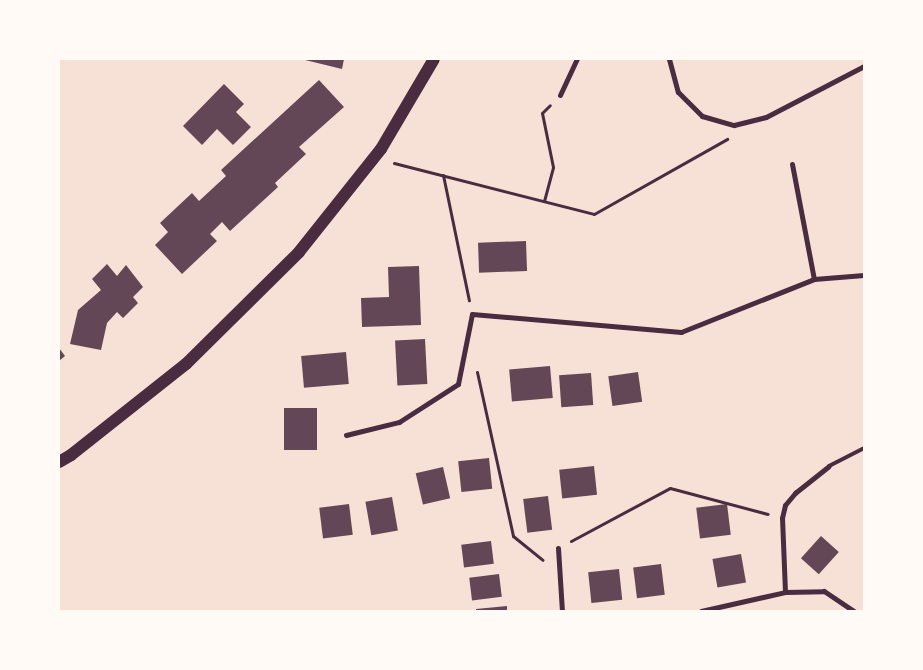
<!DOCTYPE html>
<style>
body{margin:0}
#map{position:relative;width:923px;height:670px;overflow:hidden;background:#f7e1d7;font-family:"Source Serif 4",serif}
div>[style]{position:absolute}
.building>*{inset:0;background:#644757;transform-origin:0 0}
.path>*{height:3px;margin:-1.5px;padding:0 1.5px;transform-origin:1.5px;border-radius:1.5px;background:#4a2c40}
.service>*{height:4px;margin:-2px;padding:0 2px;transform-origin:2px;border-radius:2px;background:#4a2c40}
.minor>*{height:5px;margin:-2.5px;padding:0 2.5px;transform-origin:2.5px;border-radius:2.5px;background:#4a2c40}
.primary>*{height:12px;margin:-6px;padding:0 6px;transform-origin:6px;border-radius:6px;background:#4a2c40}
span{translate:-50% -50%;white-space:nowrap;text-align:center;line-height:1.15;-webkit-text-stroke:4px #fffaf5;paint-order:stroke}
.frame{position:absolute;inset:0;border:60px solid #fffaf5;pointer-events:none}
</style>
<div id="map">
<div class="building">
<div style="clip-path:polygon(301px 59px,344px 59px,342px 69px)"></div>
<div style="clip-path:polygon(319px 80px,344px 107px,299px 147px,306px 154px,275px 183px,278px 187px,230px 231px,222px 222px,210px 234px,217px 241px,182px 274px,155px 245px,168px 232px,160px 223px,192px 193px,199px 201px,226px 176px,221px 170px)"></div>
<div style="clip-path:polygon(224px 84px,244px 104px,236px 112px,251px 127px,233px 145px,217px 129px,202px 145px,183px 126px)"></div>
<div style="left:526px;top:241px;width:30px;height:48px;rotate:88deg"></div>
<div style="clip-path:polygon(107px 264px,117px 276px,126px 265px,143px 287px,133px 297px,138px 303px,123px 318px,117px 312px,107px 323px,101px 350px,70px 344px,78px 310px,101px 290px,92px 279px)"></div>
<div style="clip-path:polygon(419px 266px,421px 325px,362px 327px,361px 298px,389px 297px,388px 267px)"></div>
<div style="left:425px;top:339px;width:45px;height:30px;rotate:87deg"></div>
<div style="clip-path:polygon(59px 348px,65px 356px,59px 361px)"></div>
<div style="left:346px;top:352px;width:32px;height:45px;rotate:85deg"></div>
<div style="left:550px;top:366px;width:32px;height:41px;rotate:85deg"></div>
<div style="left:638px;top:372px;width:30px;height:30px;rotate:82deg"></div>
<div style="left:591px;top:373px;width:32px;height:32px;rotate:86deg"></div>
<div style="left:284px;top:408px;width:33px;height:42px"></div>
<div style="left:489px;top:458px;width:31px;height:31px;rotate:84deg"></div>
<div style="left:594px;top:466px;width:29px;height:35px;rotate:84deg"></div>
<div style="left:443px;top:467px;width:32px;height:28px;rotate:77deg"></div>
<div style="left:548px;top:496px;width:34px;height:25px;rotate:83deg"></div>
<div style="left:392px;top:497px;width:34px;height:27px;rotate:80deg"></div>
<div style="left:349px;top:504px;width:31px;height:30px;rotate:83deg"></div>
<div style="left:727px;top:504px;width:31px;height:31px;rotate:83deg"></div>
<div style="left:821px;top:536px;width:24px;height:30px;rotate:42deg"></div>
<div style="left:491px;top:541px;width:23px;height:30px;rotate:83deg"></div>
<div style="left:741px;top:554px;width:29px;height:29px;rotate:80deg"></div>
<div style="left:661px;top:564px;width:31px;height:28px;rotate:83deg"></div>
<div style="left:619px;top:569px;width:31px;height:31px;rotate:84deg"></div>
<div style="left:499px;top:574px;width:23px;height:30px;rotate:83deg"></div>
<div style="clip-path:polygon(507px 606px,507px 611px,476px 611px,476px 609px)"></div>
</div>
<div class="path">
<div style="left:394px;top:163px;width:206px;rotate:14.3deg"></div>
<div style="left:594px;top:214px;width:153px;rotate:-29.4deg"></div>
<div style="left:443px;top:175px;width:128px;rotate:78.3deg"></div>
<div style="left:544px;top:201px;width:35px;rotate:-75deg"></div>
<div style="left:553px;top:167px;width:55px;rotate:-101.5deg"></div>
<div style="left:542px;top:113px;width:11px;rotate:-45deg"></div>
<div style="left:477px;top:372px;width:168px;rotate:77.6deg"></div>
<div style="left:513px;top:536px;width:38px;rotate:39deg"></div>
<div style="left:571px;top:541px;width:112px;rotate:-28.2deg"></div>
<div style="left:670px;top:488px;width:101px;rotate:14.9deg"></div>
</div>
<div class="service">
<div style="left:829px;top:466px;width:39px;rotate:-27deg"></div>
</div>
<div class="minor">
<div style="left:669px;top:59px;width:34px;rotate:75deg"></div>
<div style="left:678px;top:92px;width:34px;rotate:45deg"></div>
<div style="left:702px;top:116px;width:33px;rotate:16deg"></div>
<div style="left:734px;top:125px;width:33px;rotate:-14deg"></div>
<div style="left:766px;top:117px;width:110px;rotate:-27.5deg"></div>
<div style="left:560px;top:95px;width:40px;rotate:-65deg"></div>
<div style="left:792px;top:164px;width:117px;rotate:79.2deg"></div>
<div style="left:346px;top:435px;width:55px;rotate:-13.8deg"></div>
<div style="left:399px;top:422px;width:70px;rotate:-32.8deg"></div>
<div style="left:458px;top:384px;width:71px;rotate:-78.7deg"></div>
<div style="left:472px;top:314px;width:210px;rotate:4.9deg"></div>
<div style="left:681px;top:332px;width:143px;rotate:-21.7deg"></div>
<div style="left:814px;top:279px;width:50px;rotate:-4.6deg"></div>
<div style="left:558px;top:548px;width:63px;rotate:86.4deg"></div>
<div style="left:785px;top:592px;width:74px;rotate:-92.3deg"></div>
<div style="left:782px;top:518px;width:13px;rotate:-77deg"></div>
<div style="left:785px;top:505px;width:16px;rotate:-50deg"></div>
<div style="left:795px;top:493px;width:43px;rotate:-38.5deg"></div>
<div style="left:701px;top:611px;width:86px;rotate:-12.7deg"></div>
<div style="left:785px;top:592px;width:39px;rotate:-1deg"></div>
<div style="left:824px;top:591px;width:36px;rotate:34deg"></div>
</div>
<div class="primary">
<div style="left:59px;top:462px;width:14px;rotate:-30deg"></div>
<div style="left:71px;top:455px;width:147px;rotate:-38.4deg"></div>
<div style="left:186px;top:364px;width:159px;rotate:-44.7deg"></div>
<div style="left:299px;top:252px;width:132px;rotate:-51.5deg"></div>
<div style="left:381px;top:149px;width:104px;rotate:-59.5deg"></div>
</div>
<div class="frame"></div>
</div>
